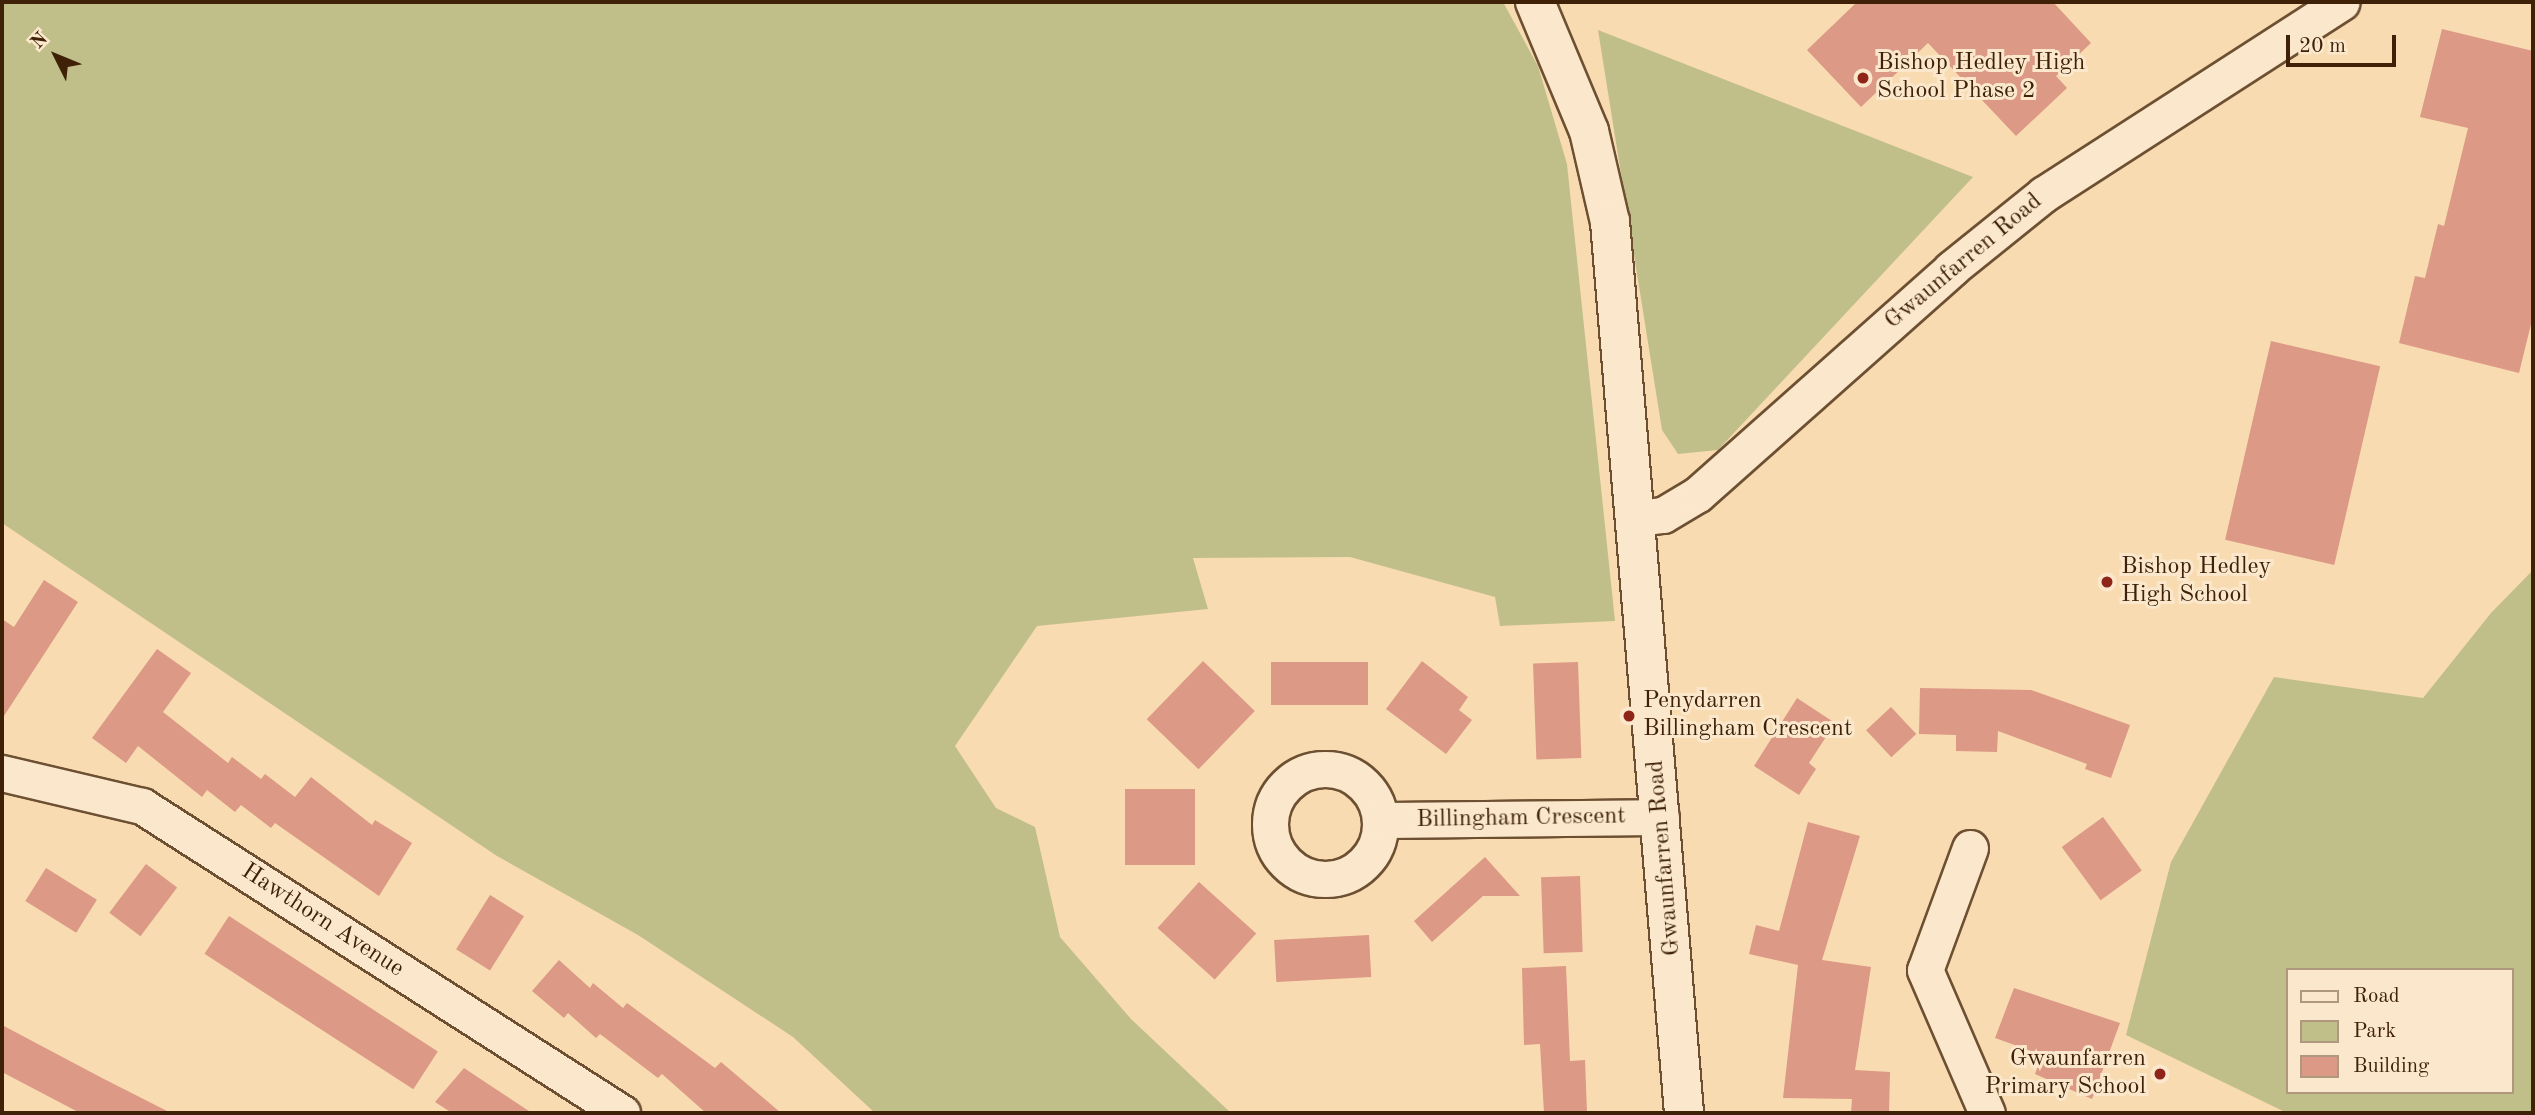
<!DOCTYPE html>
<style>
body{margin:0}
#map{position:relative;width:2535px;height:1115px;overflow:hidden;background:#f9dbb1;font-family:"Old Standard TT",serif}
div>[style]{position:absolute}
.green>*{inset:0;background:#c1bf89}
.building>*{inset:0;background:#db9986;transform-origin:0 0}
.roads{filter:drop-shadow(2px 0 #6d5032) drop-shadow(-2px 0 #6d5032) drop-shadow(0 2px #6d5032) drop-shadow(0 -2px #6d5032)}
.minor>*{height:35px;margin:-17.5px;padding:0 17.5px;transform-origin:17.5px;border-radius:17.5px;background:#fbe8cc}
.minor>.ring{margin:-17.5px;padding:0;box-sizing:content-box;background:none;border:35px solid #fbe8cc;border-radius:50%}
.tertiary>*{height:38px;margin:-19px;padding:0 19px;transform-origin:19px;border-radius:19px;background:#fbe8cc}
.dots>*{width:19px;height:19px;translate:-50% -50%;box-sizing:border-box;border:4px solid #fbe8cc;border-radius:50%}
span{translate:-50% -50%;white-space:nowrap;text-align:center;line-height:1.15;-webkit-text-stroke:6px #fbe8cc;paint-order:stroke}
.poi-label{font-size:24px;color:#3e2107}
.left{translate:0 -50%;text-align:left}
.right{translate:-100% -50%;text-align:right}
.street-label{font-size:24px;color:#3e2107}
.frame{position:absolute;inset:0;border:4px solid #3e2107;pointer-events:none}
.legend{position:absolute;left:2286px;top:968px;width:228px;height:126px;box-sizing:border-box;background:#fbe8cc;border:2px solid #af987d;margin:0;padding:9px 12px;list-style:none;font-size:21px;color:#3e2107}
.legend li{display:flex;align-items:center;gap:14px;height:35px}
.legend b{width:35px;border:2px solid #af987d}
.north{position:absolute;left:21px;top:21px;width:70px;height:70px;-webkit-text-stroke:5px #fbe8cc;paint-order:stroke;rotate:313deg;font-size:19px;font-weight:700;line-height:28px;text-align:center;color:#3e2107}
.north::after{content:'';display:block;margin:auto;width:24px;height:32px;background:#3e2107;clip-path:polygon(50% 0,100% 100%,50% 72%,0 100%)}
.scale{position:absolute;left:2286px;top:35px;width:110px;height:32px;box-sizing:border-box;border:4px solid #3e2107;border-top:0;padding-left:9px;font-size:21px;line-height:24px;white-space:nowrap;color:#3e2107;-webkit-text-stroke:5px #fbe8cc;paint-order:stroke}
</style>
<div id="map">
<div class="green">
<div style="clip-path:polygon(2px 2px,1503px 2px,1538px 66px,1567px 164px,1615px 621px,1500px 626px,1495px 597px,1350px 557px,1193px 558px,1208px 609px,1037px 626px,955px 746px,996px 808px,1035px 827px,1060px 937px,1131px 1019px,1231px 1113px,875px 1113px,793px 1037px,638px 935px,497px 856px,2px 523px)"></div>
<div style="clip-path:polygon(1598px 30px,1973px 177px,1718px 450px,1678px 454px,1662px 430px)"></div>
<div style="clip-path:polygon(evenodd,2533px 570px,2533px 1113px,2287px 1113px,2126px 1035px,2171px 862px,2274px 677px,2423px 698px,2491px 613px,2533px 570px,2288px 970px,2512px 970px,2512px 1092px,2288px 1092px,2288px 970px)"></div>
</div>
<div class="building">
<div style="clip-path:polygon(1857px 2px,2053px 2px,2091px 43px,2056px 76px,2067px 88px,2016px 136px,1928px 43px,1861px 107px,1807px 50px)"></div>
<div style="clip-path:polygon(2442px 29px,2533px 51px,2533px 316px,2519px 373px,2399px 343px,2415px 276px,2425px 278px,2438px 224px,2444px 226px,2468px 128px,2420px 117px)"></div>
<div style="left:2271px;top:341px;width:112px;height:204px;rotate:13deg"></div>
<div style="clip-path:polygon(44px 580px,78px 602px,2px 719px,2px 619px,14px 627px)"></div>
<div style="clip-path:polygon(157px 649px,191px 673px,163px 712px,228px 763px,232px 757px,261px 779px,265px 774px,295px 797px,311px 777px,372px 825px,375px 820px,412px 843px,379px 896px,275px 823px,271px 828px,241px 805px,235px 812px,207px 790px,202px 797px,138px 746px,126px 763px,92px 738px)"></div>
<div style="left:1203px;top:661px;width:72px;height:81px;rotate:44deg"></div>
<div style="clip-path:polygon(1422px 661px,1468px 697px,1459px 710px,1472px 720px,1446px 754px,1386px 709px)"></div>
<div style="left:1368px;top:662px;width:43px;height:97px;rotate:90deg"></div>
<div style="left:1578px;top:662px;width:96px;height:45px;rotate:88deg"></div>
<div style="clip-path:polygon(1920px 688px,2031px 690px,2130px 725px,2111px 778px,2085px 769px,2087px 764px,1998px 731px,1997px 752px,1956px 751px,1956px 735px,1919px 734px)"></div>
<div style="clip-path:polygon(1797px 698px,1835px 723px,1809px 763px,1816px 769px,1799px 795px,1754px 766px)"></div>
<div style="left:1891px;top:707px;width:37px;height:34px;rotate:47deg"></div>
<div style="left:1125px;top:789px;width:70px;height:76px"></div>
<div style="left:2103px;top:817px;width:66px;height:51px;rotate:54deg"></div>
<div style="clip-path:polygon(1808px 822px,1860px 836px,1822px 960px,1871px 967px,1855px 1070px,1890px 1072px,1889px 1113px,1851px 1113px,1852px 1099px,1783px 1098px,1798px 965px,1749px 954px,1756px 925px,1779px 931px)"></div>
<div style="clip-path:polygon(1485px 857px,1520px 896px,1483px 896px,1432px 942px,1414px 921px)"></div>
<div style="left:146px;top:864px;width:39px;height:61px;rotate:37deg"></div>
<div style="left:46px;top:868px;width:60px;height:39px;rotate:32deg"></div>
<div style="left:1580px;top:876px;width:76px;height:39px;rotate:88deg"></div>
<div style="left:1199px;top:882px;width:77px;height:62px;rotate:42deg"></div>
<div style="left:490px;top:895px;width:40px;height:64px;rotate:32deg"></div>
<div style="left:229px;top:916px;width:249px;height:45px;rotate:33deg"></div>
<div style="left:1369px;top:935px;width:42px;height:95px;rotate:87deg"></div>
<div style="clip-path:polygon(559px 960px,590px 988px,593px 983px,623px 1008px,627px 1003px,715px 1068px,721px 1062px,781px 1113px,706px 1113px,662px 1074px,658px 1078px,600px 1034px,596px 1038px,568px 1013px,564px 1018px,532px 991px)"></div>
<div style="clip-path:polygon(1566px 966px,1570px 1061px,1585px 1060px,1587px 1113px,1544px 1113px,1540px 1044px,1524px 1045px,1522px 968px)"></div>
<div style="clip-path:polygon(2014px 988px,2120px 1023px,2092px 1099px,2035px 1074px,2042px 1055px,1995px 1038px)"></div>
<div style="clip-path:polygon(2px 1025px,102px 1078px,171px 1113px,80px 1113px,2px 1072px)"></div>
<div style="clip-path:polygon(464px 1068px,476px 1076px,532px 1113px,452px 1113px,435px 1102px)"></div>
</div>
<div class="roads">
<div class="minor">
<div style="left:1638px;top:518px;width:25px;rotate:-7deg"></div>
<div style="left:1663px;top:515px;width:41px;rotate:-31deg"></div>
<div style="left:1698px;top:494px;width:339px;rotate:-41.6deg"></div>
<div style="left:1951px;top:269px;width:119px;rotate:-38.9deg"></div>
<div style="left:2044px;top:194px;width:354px;rotate:-32.8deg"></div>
<div class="ring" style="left:1270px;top:769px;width:75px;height:75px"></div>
<div style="left:2px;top:773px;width:144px;rotate:13.3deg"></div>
<div style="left:142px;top:806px;width:570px;rotate:32.6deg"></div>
<div style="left:1380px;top:820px;width:281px;rotate:-0.6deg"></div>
<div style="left:1970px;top:848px;width:130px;rotate:110.2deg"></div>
<div style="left:1925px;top:970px;width:156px;rotate:66.6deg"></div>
</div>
<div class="tertiary">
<div style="left:1535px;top:2px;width:140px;rotate:67.3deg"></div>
<div style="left:1589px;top:131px;width:93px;rotate:77deg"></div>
<div style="left:1610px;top:222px;width:894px;rotate:85.25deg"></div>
</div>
</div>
<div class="dots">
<div style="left:1863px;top:78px;background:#8f2418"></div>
<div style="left:2107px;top:582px;background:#8f2418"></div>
<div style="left:1629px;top:716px;background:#8f2418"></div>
<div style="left:2160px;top:1074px;background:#8f2418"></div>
</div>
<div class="poi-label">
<span class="left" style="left:1877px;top:78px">Bishop Hedley High<br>School Phase 2</span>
<span class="left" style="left:2121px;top:582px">Bishop Hedley<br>High School</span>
<span class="left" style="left:1643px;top:716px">Penydarren<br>Billingham Crescent</span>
<span class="right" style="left:2146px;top:1074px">Gwaunfarren<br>Primary School</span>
</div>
<div class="street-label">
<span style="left:1964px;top:262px;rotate:-40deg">Gwaunfarren Road</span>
<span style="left:1521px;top:819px;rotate:-1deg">Billingham Crescent</span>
<span style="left:1665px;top:858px;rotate:-95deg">Gwaunfarren Road</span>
<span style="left:322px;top:921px;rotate:33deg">Hawthorn Avenue</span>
</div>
<div class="frame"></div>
<ul class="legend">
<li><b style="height:9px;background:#fbe8cc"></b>Road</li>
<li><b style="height:19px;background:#c1bf89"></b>Park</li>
<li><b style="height:19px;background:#db9986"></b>Building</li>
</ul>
<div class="north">N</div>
<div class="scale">20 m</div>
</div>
